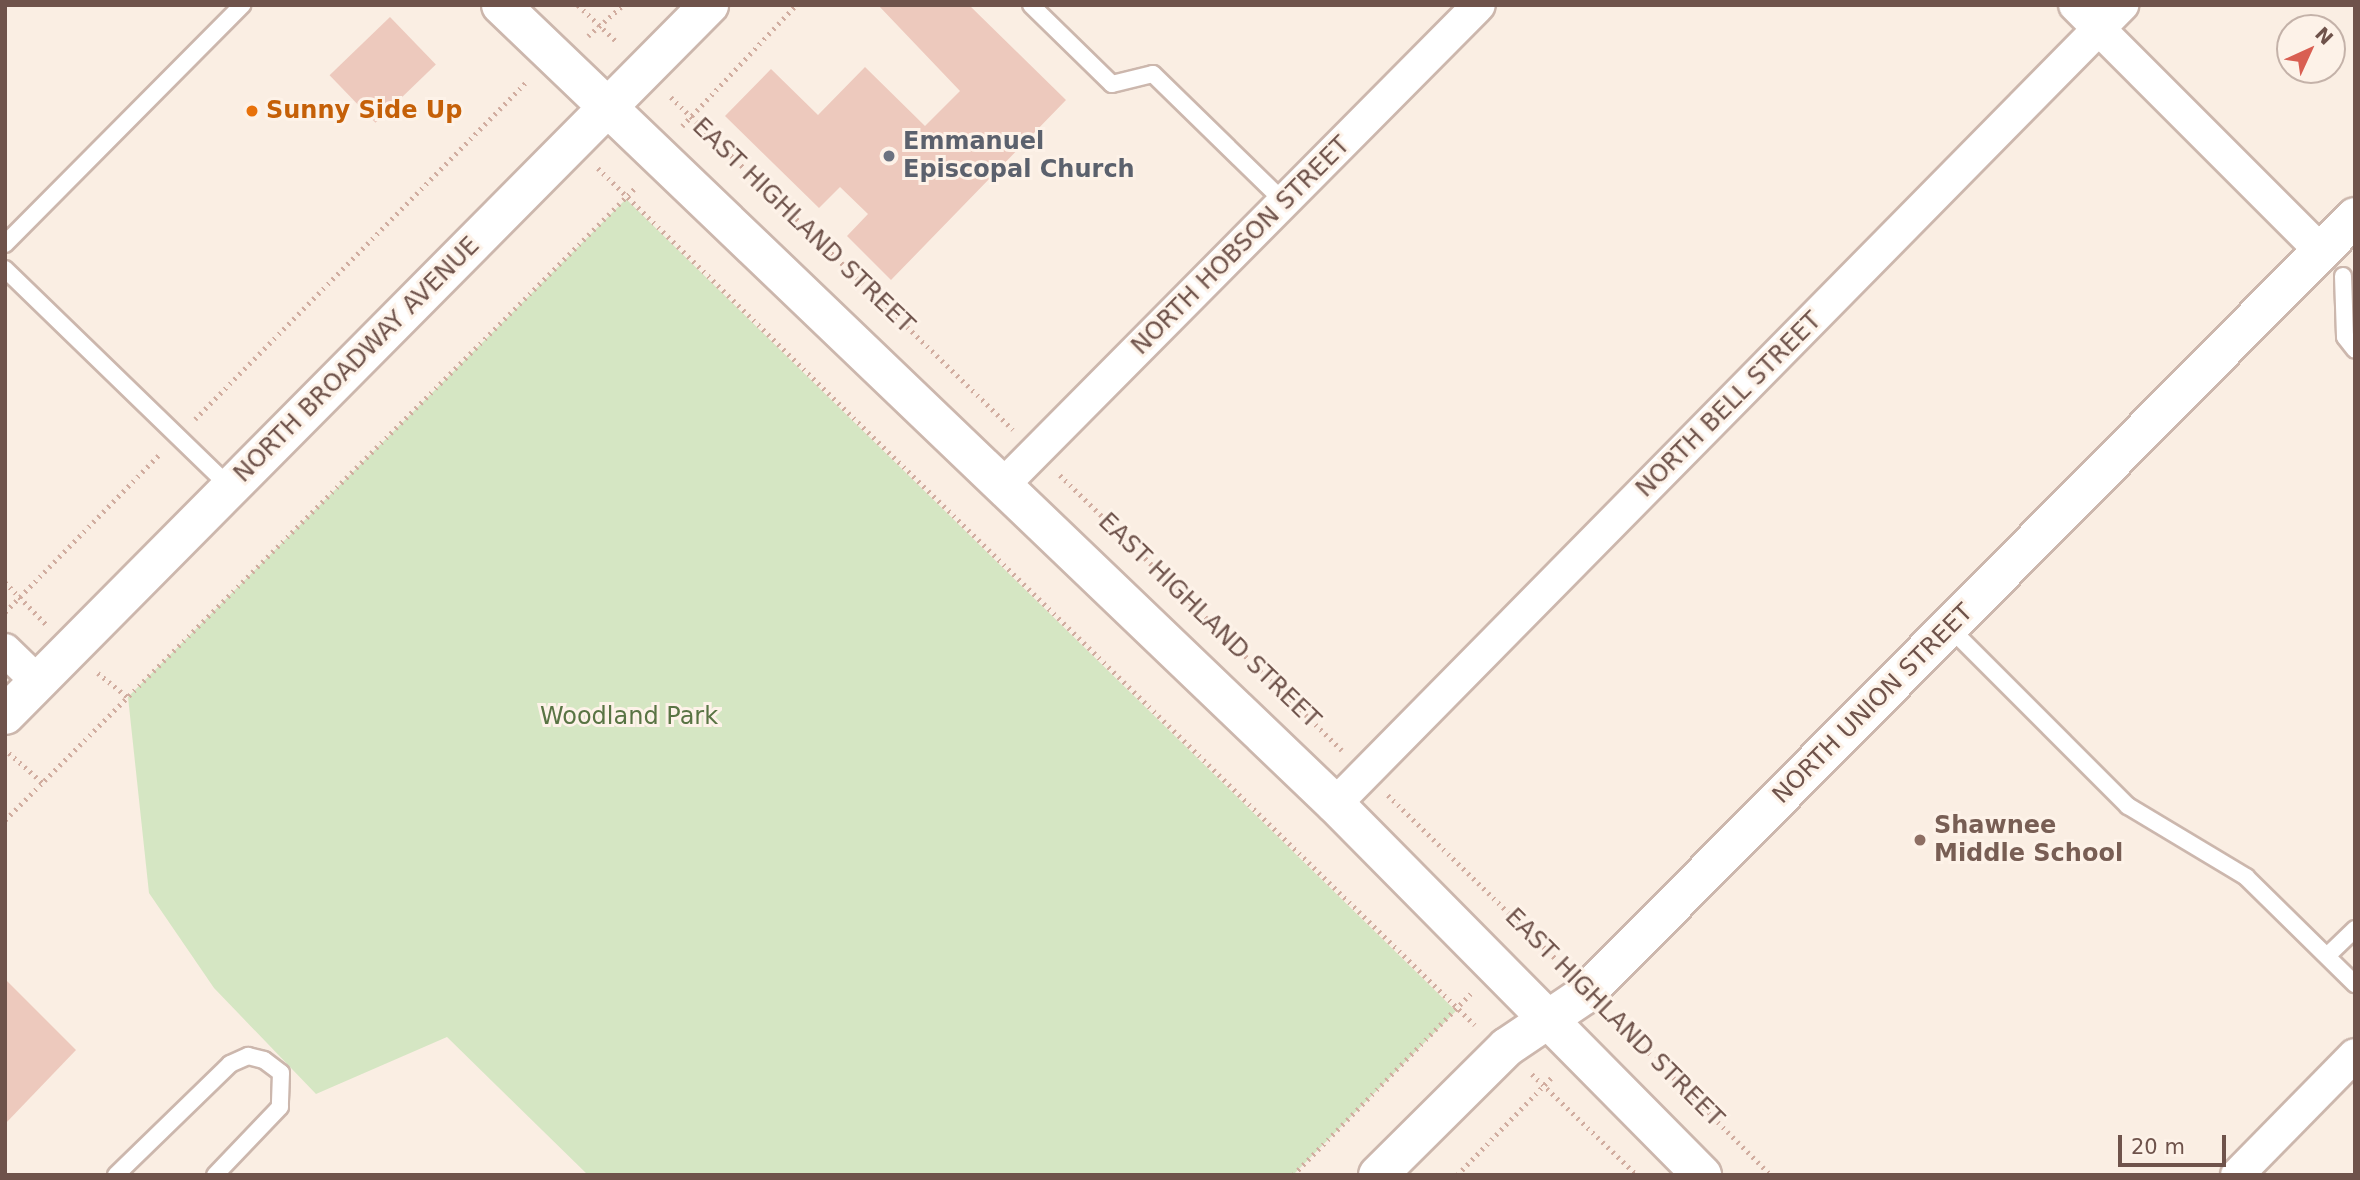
<!DOCTYPE html>
<style>
body{margin:0}
#map{position:relative;width:2360px;height:1180px;overflow:hidden;background:#faeee3;font-family:"DejaVu Sans",sans-serif}
div>[style]{position:absolute}
.green>*{inset:0;background:#d5e6c3}
.building>*{inset:0;background:#edc9bd;transform-origin:0 0}
.path>*{height:4.5px;margin-top:-2.25px;transform-origin:0;background:repeating-linear-gradient(90deg,#d1ada0 0 2px,transparent 0 7px)}
.roads{filter:drop-shadow(2px 0 #ccb7ad) drop-shadow(-2px 0 #ccb7ad) drop-shadow(0 2px #ccb7ad) drop-shadow(0 -2px #ccb7ad)}
.service>*{height:16px;margin:-8px;padding:0 8px;transform-origin:8px;border-radius:8px;background:#fff}
.minor>*{height:32px;margin:-16px;padding:0 16px;transform-origin:16px;border-radius:16px;background:#fff}
.tertiary>*{height:38px;margin:-19px;padding:0 19px;transform-origin:19px;border-radius:19px;background:#fff}
.dots>*{width:19px;height:19px;translate:-50% -50%;box-sizing:border-box;border:4px solid #fdf2e8;border-radius:50%}
span{translate:-50% -50%;white-space:nowrap;text-align:center;line-height:1.15;-webkit-text-stroke:6px #fdf2e8;paint-order:stroke}
.food-label{font-size:24px;color:#c56008;font-weight:700}
.left{translate:0 -50%;text-align:left}
.worship-label{font-size:24px;color:#5b616d;font-weight:700}
.street-label{font-size:24px;color:#6f534b}
.park-label{font-size:24px;color:#597444}
.education-label{font-size:24px;color:#785e54;font-weight:700}
.frame{position:absolute;inset:0;border:7px solid #6f534b;pointer-events:none}
.north{position:absolute;left:2276px;top:14px;width:70px;height:70px;box-sizing:border-box;background:#fdf2e8;border:2px solid #c4b2a9;border-radius:50%;rotate:45deg;font-size:19px;font-weight:700;line-height:28px;text-align:center;color:#6f534b}
.north::after{content:'';display:block;margin:auto;width:24px;height:32px;background:#d95f52;clip-path:polygon(50% 0,100% 100%,50% 72%,0 100%)}
.scale{position:absolute;left:2118px;top:1135px;width:108px;height:32px;box-sizing:border-box;border:4px solid #6f534b;border-top:0;padding-left:9px;font-size:21px;line-height:24px;white-space:nowrap;color:#6f534b;-webkit-text-stroke:5px #fdf2e8;paint-order:stroke}
</style>
<div id="map">
<div class="green">
<div style="clip-path:polygon(626px 199px,1456px 1011px,1293px 1175px,588px 1175px,447px 1037px,316px 1094px,214px 988px,149px 893px,128px 697px)"></div>
</div>
<div class="building">
<div style="clip-path:polygon(878px 5px,969px 5px,1066px 100px,891px 280px,847px 236px,868px 214px,840px 187px,819px 208px,725px 116px,771px 69px,818px 115px,865px 67px,925px 126px,960px 91px)"></div>
<div style="left:390px;top:17px;width:66px;height:84px;rotate:46deg"></div>
<div style="clip-path:polygon(5px 979px,76px 1050px,5px 1124px)"></div>
</div>
<div class="path">
<div style="left:578px;top:5px;width:55px;rotate:43.5deg"></div>
<div style="left:588px;top:36px;width:47px;rotate:-41.5deg"></div>
<div style="left:671px;top:97px;width:477px;rotate:44.2deg"></div>
<div style="left:682px;top:126px;width:166px;rotate:-46.7deg"></div>
<div style="left:598px;top:168px;width:1226px;rotate:44.34deg"></div>
<div style="left:195px;top:419px;width:474px;rotate:-45.5deg"></div>
<div style="left:1060px;top:475px;width:394px;rotate:44.3deg"></div>
<div style="left:5px;top:582px;width:59px;rotate:45.7deg"></div>
<div style="left:5px;top:612px;width:220px;rotate:-45.6deg"></div>
<div style="left:98px;top:673px;width:38px;rotate:39deg"></div>
<div style="left:9px;top:753px;width:45px;rotate:41.4deg"></div>
<div style="left:1388px;top:795px;width:243px;rotate:44.3deg"></div>
<div style="left:5px;top:820px;width:895px;rotate:-45.09deg"></div>
<div style="left:1614px;top:1018px;width:222px;rotate:45deg"></div>
<div style="left:1532px;top:1074px;width:146px;rotate:43.9deg"></div>
<div style="left:1293px;top:1175px;width:255px;rotate:-45.6deg"></div>
<div style="left:1457px;top:1175px;width:138px;rotate:-45.9deg"></div>
</div>
<div class="roads">
<div class="service">
<div style="left:1031px;top:5px;width:113px;rotate:44.3deg"></div>
<div style="left:1112px;top:84px;width:42px;rotate:-13.7deg"></div>
<div style="left:1153px;top:74px;width:183px;rotate:44.3deg"></div>
<div style="left:5px;top:244px;width:337px;rotate:-45.2deg"></div>
<div style="left:5px;top:269px;width:315px;rotate:44.1deg"></div>
<div style="left:2343px;top:276px;width:61px;rotate:88.1deg"></div>
<div style="left:2345px;top:337px;width:16px;rotate:52deg"></div>
<div style="left:1949px;top:627px;width:253px;rotate:45deg"></div>
<div style="left:2128px;top:806px;width:138px;rotate:31deg"></div>
<div style="left:2246px;top:877px;width:153px;rotate:44.5deg"></div>
<div style="left:2327px;top:956px;width:39px;rotate:-44deg"></div>
<div style="left:116px;top:1175px;width:159px;rotate:-44.2deg"></div>
<div style="left:230px;top:1064px;width:20px;rotate:-24deg"></div>
<div style="left:248px;top:1056px;width:16px;rotate:14deg"></div>
<div style="left:264px;top:1060px;width:21px;rotate:37deg"></div>
<div style="left:281px;top:1073px;width:34px;rotate:92deg"></div>
<div style="left:280px;top:1107px;width:94px;rotate:133.7deg"></div>
</div>
<div class="minor">
<div style="left:2075px;top:5px;width:349px;rotate:45deg"></div>
<div style="left:1002px;top:486px;width:677px;rotate:-45.24deg"></div>
<div style="left:5px;top:650px;width:46px;rotate:44.1deg"></div>
<div style="left:1335px;top:804px;width:1122px;rotate:-45.43deg"></div>
<div style="left:2237px;top:1175px;width:168px;rotate:-45.5deg"></div>
</div>
<div class="tertiary">
<div style="left:501px;top:5px;width:1155px;rotate:43.77deg"></div>
<div style="left:1335px;top:804px;width:522px;rotate:45.31deg"></div>
<div style="left:5px;top:715px;width:1000px;rotate:-45.24deg"></div>
<div style="left:1378px;top:1175px;width:182px;rotate:-44.8deg"></div>
<div style="left:1507px;top:1047px;width:93px;rotate:-34deg"></div>
<div style="left:1584px;top:995px;width:1095px;rotate:-45.26deg"></div>
</div>
</div>
<div class="dots">
<div style="left:252px;top:111px;background:#e8710a"></div>
<div style="left:889px;top:156px;background:#6b7280"></div>
<div style="left:1920px;top:840px;background:#8d6e63"></div>
</div>
<div class="food-label">
<span class="left" style="left:266px;top:111px">Sunny Side Up</span>
</div>
<div class="worship-label">
<span class="left" style="left:903px;top:156px">Emmanuel<br>Episcopal Church</span>
</div>
<div class="street-label">
<span style="left:803px;top:226px;rotate:44deg">EAST HIGHLAND STREET</span>
<span style="left:1241px;top:246px;rotate:-45deg">NORTH HOBSON STREET</span>
<span style="left:357px;top:360px;rotate:-45deg">NORTH BROADWAY AVENUE</span>
<span style="left:1729px;top:405px;rotate:-45deg">NORTH BELL STREET</span>
<span style="left:1209px;top:621px;rotate:44deg">EAST HIGHLAND STREET</span>
<span style="left:1873px;top:704px;rotate:-45deg">NORTH UNION STREET</span>
<span style="left:1614px;top:1018px;rotate:45deg">EAST HIGHLAND STREET</span>
</div>
<div class="park-label">
<span style="left:629px;top:717px">Woodland Park</span>
</div>
<div class="education-label">
<span class="left" style="left:1934px;top:840px">Shawnee<br>Middle School</span>
</div>
<div class="frame"></div>
<div class="north">N</div>
<div class="scale">20 m</div>
</div>
